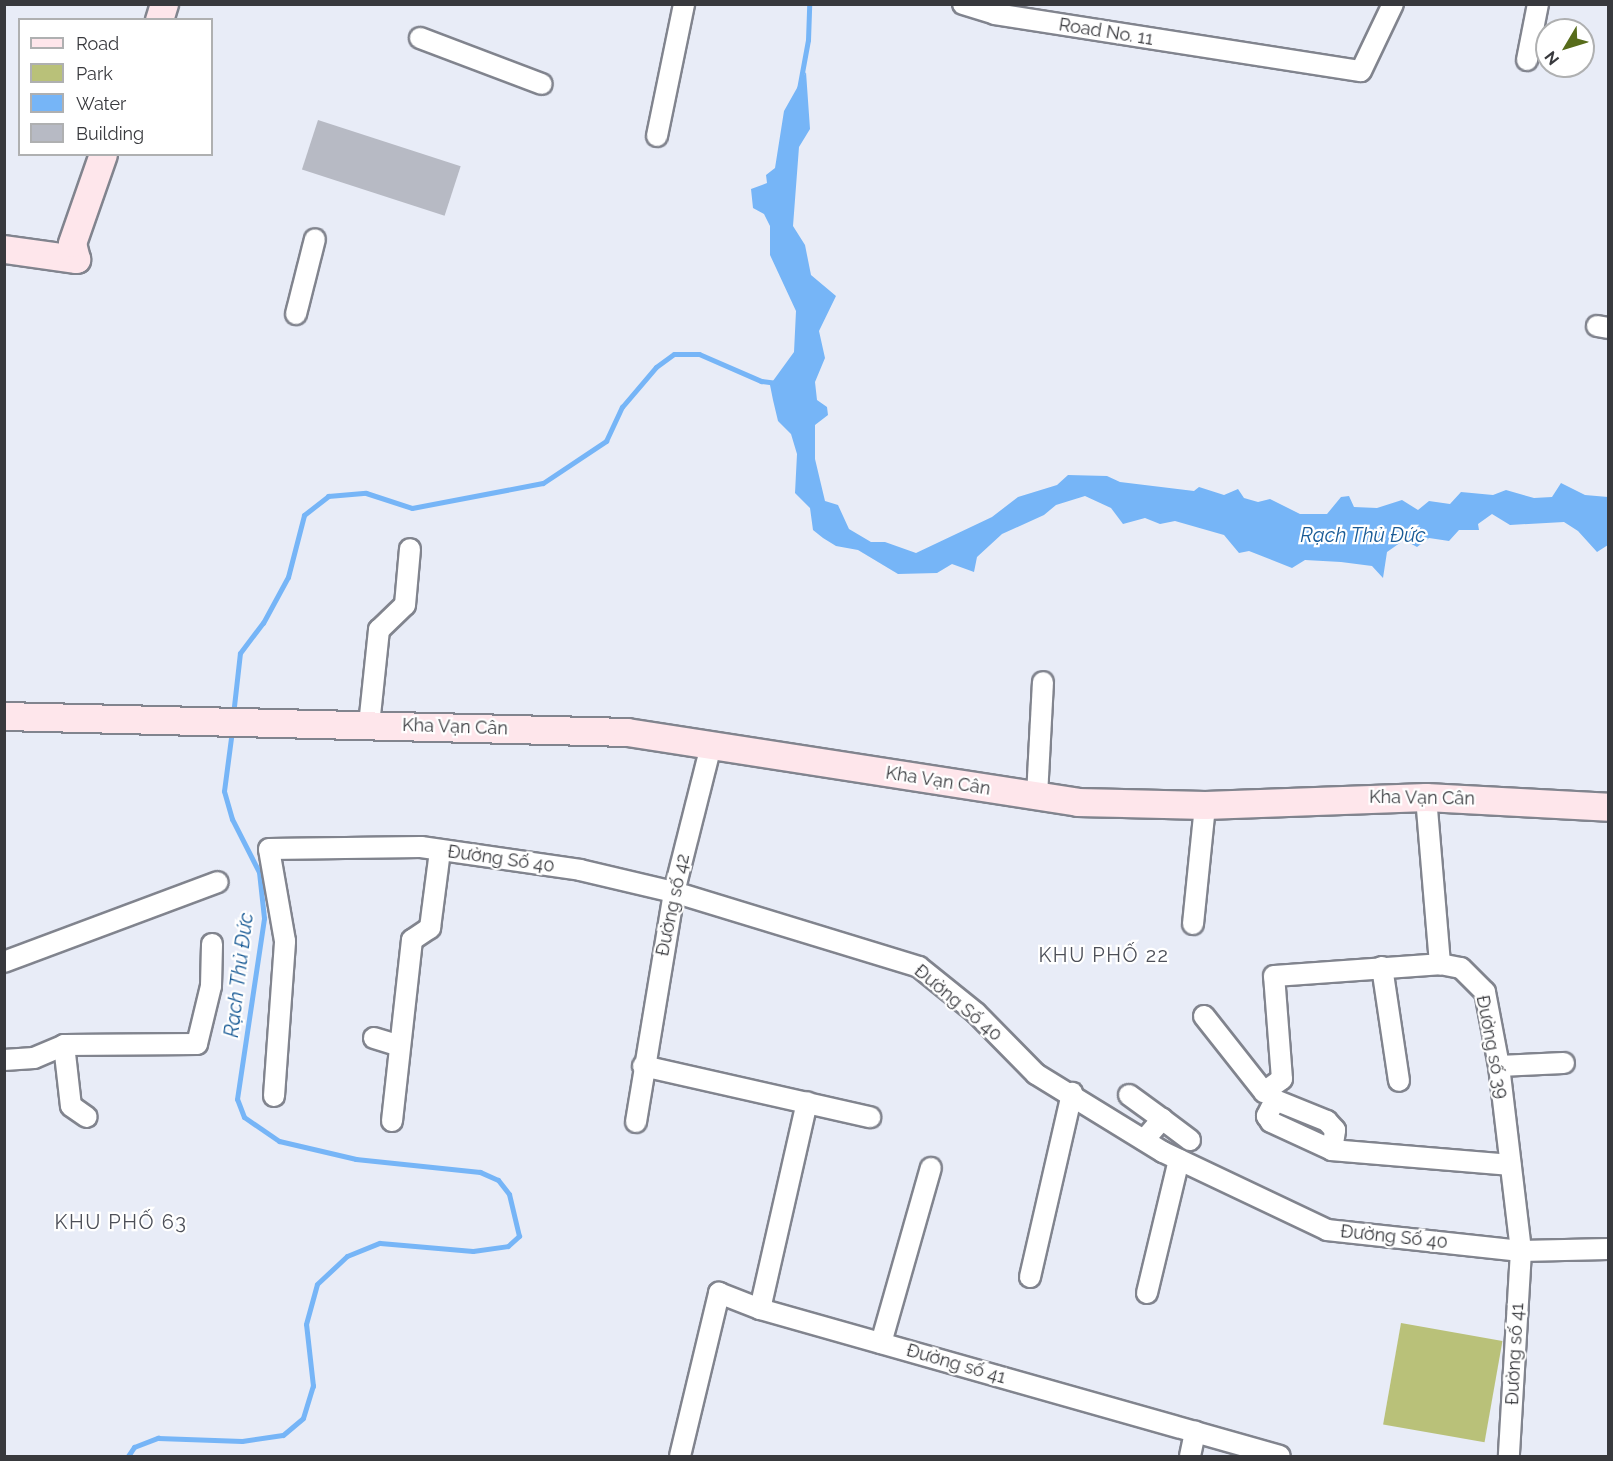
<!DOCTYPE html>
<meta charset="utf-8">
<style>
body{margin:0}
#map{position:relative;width:1613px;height:1461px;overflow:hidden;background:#e8ecf7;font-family:Raleway,sans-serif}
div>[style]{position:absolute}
.green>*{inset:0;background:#b9c179;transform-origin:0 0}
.water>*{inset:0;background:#76b5f7}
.stream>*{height:5px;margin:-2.5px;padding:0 2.5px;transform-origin:2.5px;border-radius:2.5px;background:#76b5f7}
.building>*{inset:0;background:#b7bac4;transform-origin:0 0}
.roads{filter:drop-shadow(2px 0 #81848e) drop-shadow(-2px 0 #81848e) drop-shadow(0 2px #81848e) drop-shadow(0 -2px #81848e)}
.street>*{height:20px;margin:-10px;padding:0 10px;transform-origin:10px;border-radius:10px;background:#fff}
.secondary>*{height:27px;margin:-13.5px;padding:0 13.5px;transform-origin:13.5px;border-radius:13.5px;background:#fee6eb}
span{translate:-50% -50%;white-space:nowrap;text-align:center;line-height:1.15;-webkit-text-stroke:4.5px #fff;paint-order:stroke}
.street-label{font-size:18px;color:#38393d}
.water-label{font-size:20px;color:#185a95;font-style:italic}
.neighbourhood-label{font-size:20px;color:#4c4f58;letter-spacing:1.5px}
.frame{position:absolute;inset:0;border:6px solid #38393d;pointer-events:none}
.legend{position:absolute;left:18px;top:18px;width:195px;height:138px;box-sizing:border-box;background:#fff;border:2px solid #afb0b1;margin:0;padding:8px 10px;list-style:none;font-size:18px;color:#38393d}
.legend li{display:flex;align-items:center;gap:12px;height:30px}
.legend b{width:30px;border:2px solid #afb0b1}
.north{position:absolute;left:1535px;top:18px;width:60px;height:60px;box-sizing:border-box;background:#fff;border:2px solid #afb0b1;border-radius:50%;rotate:232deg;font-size:16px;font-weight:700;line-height:24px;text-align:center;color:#38393d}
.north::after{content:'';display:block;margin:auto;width:21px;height:27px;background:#576c1b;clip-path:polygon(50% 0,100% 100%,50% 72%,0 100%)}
</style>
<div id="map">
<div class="green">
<div style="left:1401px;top:1323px;width:103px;height:103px;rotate:10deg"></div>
</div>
<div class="water">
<div style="clip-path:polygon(806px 72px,810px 129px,799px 147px,793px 226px,805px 245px,811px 275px,836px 296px,819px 331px,825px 358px,815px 382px,817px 400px,827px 407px,828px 415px,815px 425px,815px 459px,825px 501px,838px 505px,849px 529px,871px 542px,885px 542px,916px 553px,992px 517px,1018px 497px,1057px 485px,1068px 475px,1107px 476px,1120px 482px,1194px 491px,1199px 487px,1224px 495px,1238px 489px,1244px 498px,1258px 502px,1270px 499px,1300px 514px,1327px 514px,1341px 497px,1349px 496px,1354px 507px,1377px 508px,1402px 500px,1418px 510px,1429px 501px,1450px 504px,1461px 492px,1493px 495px,1506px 490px,1534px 498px,1552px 497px,1561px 483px,1585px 495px,1608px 497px,1608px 545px,1597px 552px,1578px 531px,1564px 522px,1510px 525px,1492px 514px,1478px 524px,1479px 530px,1459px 530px,1449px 541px,1429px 538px,1417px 547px,1404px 540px,1387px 552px,1383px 578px,1372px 566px,1341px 562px,1305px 560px,1292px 568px,1249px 551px,1239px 553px,1224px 535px,1175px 521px,1160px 524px,1145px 518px,1123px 524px,1111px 508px,1085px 496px,1056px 505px,1044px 515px,1002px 534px,977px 557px,974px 572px,952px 564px,937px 573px,898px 574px,858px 550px,836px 546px,823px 538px,813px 530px,810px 508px,795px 493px,797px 454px,791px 434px,778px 421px,773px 400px,770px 385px,794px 352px,796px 311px,770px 255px,770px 226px,764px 214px,753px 208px,751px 189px,767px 183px,766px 175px,775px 168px,784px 111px)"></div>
</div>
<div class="stream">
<div style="left:799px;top:89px;width:50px;rotate:-79.6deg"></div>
<div style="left:808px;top:40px;width:36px;rotate:-88deg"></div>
<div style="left:233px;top:715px;width:62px;rotate:-83.6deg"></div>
<div style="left:240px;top:653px;width:38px;rotate:-53deg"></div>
<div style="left:263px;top:623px;width:52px;rotate:-61.5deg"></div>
<div style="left:288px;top:577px;width:64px;rotate:-75.5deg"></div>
<div style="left:304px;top:515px;width:31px;rotate:-38deg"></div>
<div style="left:328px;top:496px;width:38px;rotate:-5deg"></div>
<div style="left:366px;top:493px;width:48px;rotate:18.1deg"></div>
<div style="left:412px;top:508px;width:133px;rotate:-10.8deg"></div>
<div style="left:543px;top:483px;width:76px;rotate:-33.7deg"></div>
<div style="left:606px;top:441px;width:38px;rotate:-65deg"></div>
<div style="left:622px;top:407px;width:52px;rotate:-49.6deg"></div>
<div style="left:656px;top:367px;width:22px;rotate:-36deg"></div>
<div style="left:674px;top:354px;width:25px"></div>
<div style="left:699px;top:354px;width:68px;rotate:23.5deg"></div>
<div style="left:761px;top:381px;width:16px;rotate:7deg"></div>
<div style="left:128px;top:1456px;width:11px;rotate:-56deg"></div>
<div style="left:134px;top:1447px;width:26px;rotate:-21deg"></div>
<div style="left:158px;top:1438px;width:84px;rotate:2deg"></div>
<div style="left:242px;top:1441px;width:41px;rotate:-8.3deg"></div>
<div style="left:283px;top:1435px;width:26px;rotate:-40deg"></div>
<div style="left:303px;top:1418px;width:34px;rotate:-73deg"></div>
<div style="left:313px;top:1386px;width:62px;rotate:-96.4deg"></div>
<div style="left:306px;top:1324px;width:41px;rotate:-74.6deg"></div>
<div style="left:317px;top:1284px;width:41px;rotate:-43deg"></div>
<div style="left:347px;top:1256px;width:35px;rotate:-22deg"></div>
<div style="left:380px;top:1243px;width:93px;rotate:4.9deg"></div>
<div style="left:473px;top:1251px;width:35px;rotate:-8deg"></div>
<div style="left:508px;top:1246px;width:15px;rotate:-42deg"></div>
<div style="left:519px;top:1236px;width:43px;rotate:-103.4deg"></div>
<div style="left:509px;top:1194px;width:18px;rotate:-128deg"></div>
<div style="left:498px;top:1180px;width:20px;rotate:-156deg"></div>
<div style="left:480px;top:1172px;width:125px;rotate:-174deg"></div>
<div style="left:356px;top:1159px;width:79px;rotate:-166.8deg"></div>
<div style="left:279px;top:1141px;width:42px;rotate:-145.6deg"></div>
<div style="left:244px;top:1117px;width:19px;rotate:-111deg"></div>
<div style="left:237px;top:1099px;width:183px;rotate:-81.5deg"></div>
<div style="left:264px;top:918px;width:46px;rotate:-96.2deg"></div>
<div style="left:259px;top:872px;width:59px;rotate:-117deg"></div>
<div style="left:232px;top:819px;width:29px;rotate:-106deg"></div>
<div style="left:224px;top:791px;width:62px;rotate:-82.5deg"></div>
</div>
<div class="building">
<div style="left:318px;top:120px;width:150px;height:52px;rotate:18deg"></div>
</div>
<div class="roads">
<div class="street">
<div style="left:963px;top:4px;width:34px;rotate:17deg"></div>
<div style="left:995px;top:14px;width:370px;rotate:8.9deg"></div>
<div style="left:1361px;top:71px;width:74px;rotate:-64.5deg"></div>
<div style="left:420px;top:38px;width:130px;rotate:20.7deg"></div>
<div style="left:1527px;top:60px;width:57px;rotate:-78.9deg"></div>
<div style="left:657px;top:136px;width:135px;rotate:-78.4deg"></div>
<div style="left:296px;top:314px;width:77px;rotate:-75.8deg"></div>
<div style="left:1597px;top:326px;width:11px;rotate:10deg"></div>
<div style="left:369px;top:725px;width:96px;rotate:-84deg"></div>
<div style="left:379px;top:630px;width:36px;rotate:-44deg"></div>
<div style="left:405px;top:605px;width:56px;rotate:-84.9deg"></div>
<div style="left:1037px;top:796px;width:114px;rotate:-87deg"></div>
<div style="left:1426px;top:797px;width:168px;rotate:85.2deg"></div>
<div style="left:1440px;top:964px;width:21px;rotate:11deg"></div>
<div style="left:1461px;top:968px;width:34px;rotate:45deg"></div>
<div style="left:1485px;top:992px;width:75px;rotate:79.3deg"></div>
<div style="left:1499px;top:1066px;width:186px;rotate:83.2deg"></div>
<div style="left:1521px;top:1251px;width:205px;rotate:93.4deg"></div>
<div style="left:1193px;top:924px;width:120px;rotate:-84.2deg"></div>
<div style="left:4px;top:962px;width:228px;rotate:-20.5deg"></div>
<div style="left:1382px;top:967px;width:115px;rotate:81.5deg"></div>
<div style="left:1204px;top:1016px;width:97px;rotate:51.7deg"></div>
<div style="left:1264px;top:1092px;width:22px;rotate:-36deg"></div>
<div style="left:1282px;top:1079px;width:103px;rotate:-94.4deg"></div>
<div style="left:1274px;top:976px;width:166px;rotate:-4.1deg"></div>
<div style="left:374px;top:1038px;width:27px;rotate:17deg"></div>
<div style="left:64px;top:1045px;width:61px;rotate:83.5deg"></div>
<div style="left:71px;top:1106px;width:19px;rotate:35deg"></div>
<div style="left:4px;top:1060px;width:30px;rotate:-4deg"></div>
<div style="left:34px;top:1058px;width:33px;rotate:-23deg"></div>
<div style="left:64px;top:1045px;width:133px;rotate:-0.4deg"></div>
<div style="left:197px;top:1044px;width:60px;rotate:-76.4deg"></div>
<div style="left:211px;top:986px;width:42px;rotate:-88.6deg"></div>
<div style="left:643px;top:1066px;width:233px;rotate:12.7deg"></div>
<div style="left:1499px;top:1066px;width:65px;rotate:-2.6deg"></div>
<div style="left:1129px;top:1095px;width:41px;rotate:36deg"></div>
<div style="left:274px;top:1096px;width:155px;rotate:-85.9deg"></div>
<div style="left:285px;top:941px;width:93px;rotate:-99.9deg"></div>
<div style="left:269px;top:849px;width:152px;rotate:-0.8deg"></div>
<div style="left:421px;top:847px;width:161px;rotate:8.2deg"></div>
<div style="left:580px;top:870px;width:97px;rotate:13.2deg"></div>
<div style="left:674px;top:892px;width:256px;rotate:17deg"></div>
<div style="left:919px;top:967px;width:73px;rotate:38.9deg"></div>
<div style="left:976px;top:1013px;width:86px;rotate:45.5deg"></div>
<div style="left:1036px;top:1074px;width:149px;rotate:31.6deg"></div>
<div style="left:1163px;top:1152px;width:182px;rotate:25.4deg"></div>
<div style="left:1327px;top:1230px;width:195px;rotate:6.2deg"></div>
<div style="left:1521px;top:1251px;width:87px;rotate:-1.3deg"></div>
<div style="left:392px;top:1121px;width:182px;rotate:-83.7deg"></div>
<div style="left:412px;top:940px;width:22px;rotate:-34deg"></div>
<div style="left:430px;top:928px;width:78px;rotate:-82.6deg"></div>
<div style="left:636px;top:1122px;width:233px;rotate:-80.6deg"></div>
<div style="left:674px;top:892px;width:151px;rotate:-75.8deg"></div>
<div style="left:1144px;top:1140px;width:28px;rotate:-49deg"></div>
<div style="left:1162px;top:1119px;width:35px;rotate:37deg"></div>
<div style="left:1332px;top:1150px;width:20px;rotate:-81deg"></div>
<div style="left:1335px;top:1130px;width:12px;rotate:-132deg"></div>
<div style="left:1327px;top:1121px;width:56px;rotate:-158deg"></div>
<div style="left:1275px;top:1100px;width:18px;rotate:117deg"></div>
<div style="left:1267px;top:1116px;width:7px;rotate:56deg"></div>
<div style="left:1271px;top:1122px;width:67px;rotate:24.7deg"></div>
<div style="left:1332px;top:1150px;width:179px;rotate:4.8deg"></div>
<div style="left:1030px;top:1277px;width:189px;rotate:-77.1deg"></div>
<div style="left:1147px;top:1293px;width:137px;rotate:-76.5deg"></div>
<div style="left:760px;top:1309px;width:212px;rotate:-77.2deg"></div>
<div style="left:881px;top:1343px;width:182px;rotate:-74.1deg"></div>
<div style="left:680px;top:1456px;width:168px;rotate:-76.5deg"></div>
<div style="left:719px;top:1293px;width:44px;rotate:21.3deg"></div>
<div style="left:760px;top:1309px;width:540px;rotate:15.79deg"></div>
<div style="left:1190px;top:1456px;width:25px;rotate:-78deg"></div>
</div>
<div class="secondary">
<div style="left:159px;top:20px;width:17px;rotate:-73deg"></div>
<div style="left:4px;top:249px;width:73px;rotate:7.9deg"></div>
<div style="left:76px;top:259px;width:16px;rotate:-104deg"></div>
<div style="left:72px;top:243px;width:94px;rotate:-70.8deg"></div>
<div style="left:4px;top:716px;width:623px;rotate:1.47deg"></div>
<div style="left:627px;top:732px;width:455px;rotate:8.8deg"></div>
<div style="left:1077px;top:802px;width:128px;rotate:1.3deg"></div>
<div style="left:1205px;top:805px;width:221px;rotate:-2.1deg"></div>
<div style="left:1426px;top:797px;width:182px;rotate:3.1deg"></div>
</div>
</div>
<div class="street-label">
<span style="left:1106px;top:32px;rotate:9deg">Road No. 11</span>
<span style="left:455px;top:727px;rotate:2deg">Kha Vạn Cân</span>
<span style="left:938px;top:781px;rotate:9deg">Kha Vạn Cân</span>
<span style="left:1422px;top:798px;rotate:1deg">Kha Vạn Cân</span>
<span style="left:501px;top:859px;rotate:8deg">Đường Số 40</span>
<span style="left:673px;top:905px;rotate:-78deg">Đường số 42</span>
<span style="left:958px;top:1003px;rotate:40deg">Đường Số 40</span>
<span style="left:1492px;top:1047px;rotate:79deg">Đường số 39</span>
<span style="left:1394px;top:1237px;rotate:6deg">Đường Số 40</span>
<span style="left:1515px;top:1354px;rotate:-87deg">Đường số 41</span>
<span style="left:956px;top:1364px;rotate:16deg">Đường số 41</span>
</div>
<div class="water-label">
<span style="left:1363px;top:535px">Rạch Thủ Đức</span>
<span style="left:239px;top:975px;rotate:-83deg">Rạch Thủ Đức</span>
</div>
<div class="neighbourhood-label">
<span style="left:1104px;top:955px">KHU PHỐ 22</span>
<span style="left:121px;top:1222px">KHU PHỐ 63</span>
</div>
<div class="frame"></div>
<ul class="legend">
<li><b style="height:8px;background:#fee6eb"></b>Road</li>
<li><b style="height:16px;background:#b9c179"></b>Park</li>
<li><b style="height:16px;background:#76b5f7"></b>Water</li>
<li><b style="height:16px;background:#b7bac4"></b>Building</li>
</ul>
<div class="north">N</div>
</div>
